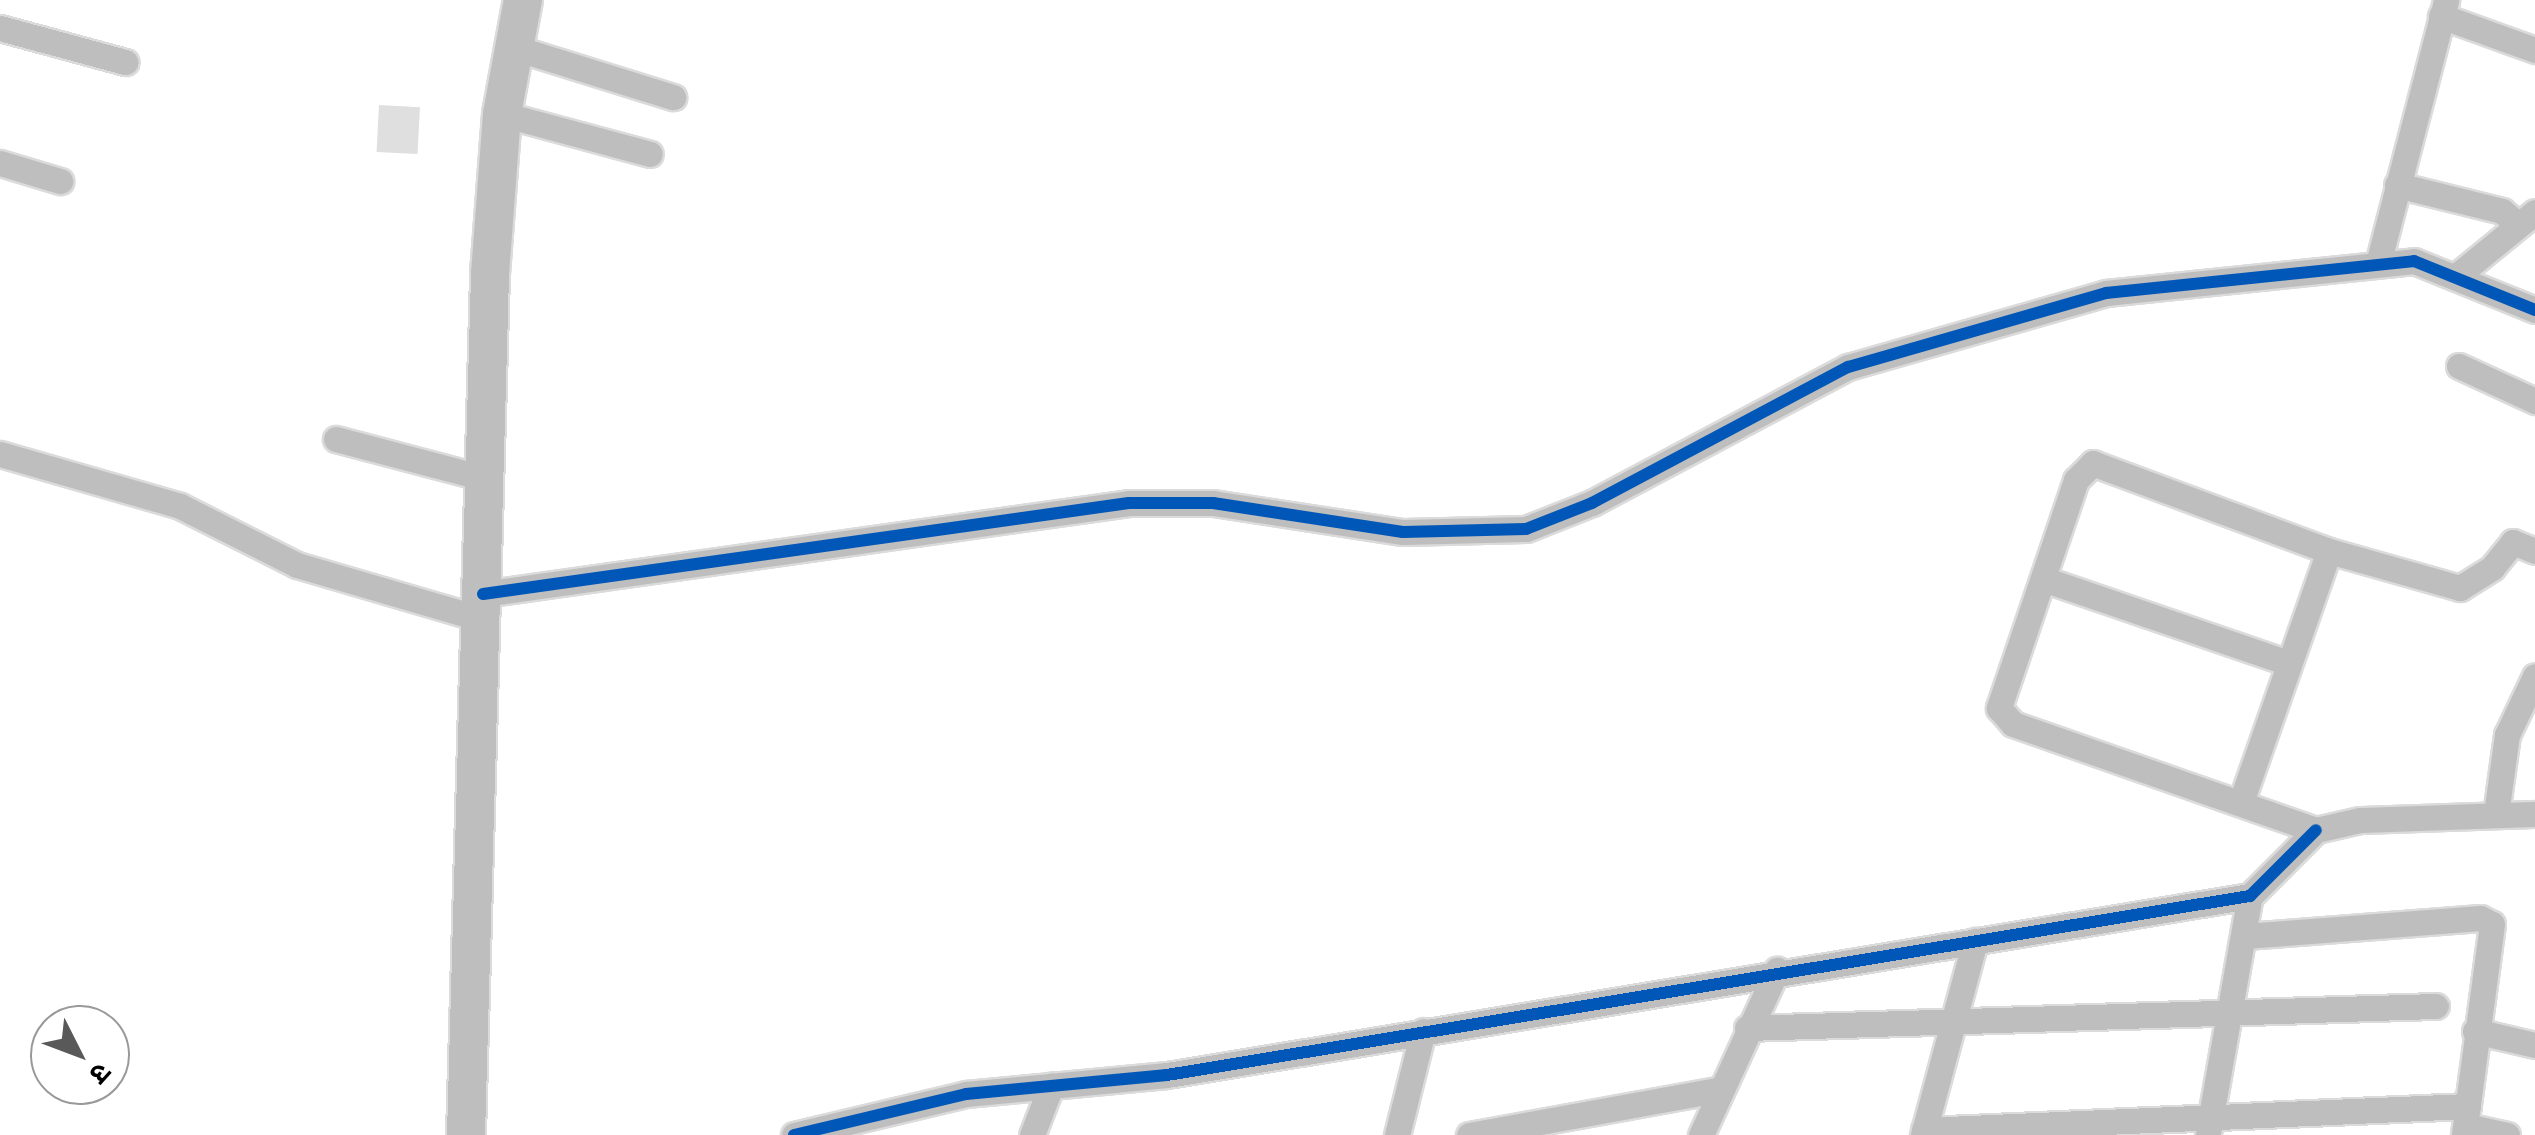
<!DOCTYPE html>
<meta charset="utf-8">
<style>
body{margin:0}
#map{position:relative;width:2535px;height:1135px;overflow:hidden;background:#fff;font-family:"Space Grotesk","Noto Sans Devanagari",sans-serif}
div>[style]{position:absolute}
.building>*{inset:0;background:#dfdfdf;transform-origin:0 0}
.roads{filter:drop-shadow(2px 0 #dbdbdb) drop-shadow(-2px 0 #dbdbdb) drop-shadow(0 2px #dbdbdb) drop-shadow(0 -2px #dbdbdb)}
.minor>*{height:25px;margin:-12.5px;padding:0 12.5px;transform-origin:12.5px;border-radius:12.5px;background:#bebebe}
.highway>*{height:38px;margin:-19px;padding:0 19px;transform-origin:19px;border-radius:19px;background:#bebebe}
.cycleway>*{height:12px;margin:-6px;padding:0 6px;transform-origin:6px;border-radius:6px;background:#0057b8}
span{translate:-50% -50%;white-space:nowrap;text-align:center;line-height:1.15;-webkit-text-stroke:8px #fff;paint-order:stroke}
.north{position:absolute;left:30px;top:1005px;width:100px;height:100px;box-sizing:border-box;background:#fff;border:2px solid #999;border-radius:50%;rotate:132deg;font-size:28px;font-weight:700;line-height:40px;text-align:center;color:#000}
.north::after{content:'';display:block;margin:auto;width:35px;height:45px;background:#595959;clip-path:polygon(50% 0,100% 100%,50% 72%,0 100%)}
</style>
<div id="map">
<div class="building">
<div style="left:379px;top:105px;width:41px;height:47px;rotate:3deg"></div>
</div>
<div class="roads">
<div class="minor">
<div style="left:2441px;top:16px;width:100px;rotate:19.9deg"></div>
<div style="left:0;top:28px;width:130px;rotate:15.2deg"></div>
<div style="left:512px;top:47px;width:169px;rotate:17.3deg"></div>
<div style="left:502px;top:114px;width:153px;rotate:15.1deg"></div>
<div style="left:0;top:163px;width:63px;rotate:16.7deg"></div>
<div style="left:2397px;top:185px;width:108px;rotate:13.9deg"></div>
<div style="left:2502px;top:211px;width:20px;rotate:41deg"></div>
<div style="left:2379px;top:260px;width:268px;rotate:-75.5deg"></div>
<div style="left:2459px;top:274px;width:98px;rotate:-39.2deg"></div>
<div style="left:2459px;top:366px;width:84px;rotate:24.7deg"></div>
<div style="left:336px;top:439px;width:153px;rotate:14.8deg"></div>
<div style="left:0;top:454px;width:187px;rotate:16.1deg"></div>
<div style="left:180px;top:506px;width:131px;rotate:26.8deg"></div>
<div style="left:297px;top:565px;width:193px;rotate:16.3deg"></div>
<div style="left:2535px;top:551px;width:24px;rotate:-158deg"></div>
<div style="left:2513px;top:542px;width:33px;rotate:129deg"></div>
<div style="left:2492px;top:568px;width:38px;rotate:148deg"></div>
<div style="left:2460px;top:588px;width:136px;rotate:-164.2deg"></div>
<div style="left:2329px;top:551px;width:252px;rotate:-159.6deg"></div>
<div style="left:2093px;top:463px;width:24px;rotate:135deg"></div>
<div style="left:2076px;top:480px;width:241px;rotate:108.7deg"></div>
<div style="left:1999px;top:708px;width:21px;rotate:49deg"></div>
<div style="left:2013px;top:724px;width:321px;rotate:19.3deg"></div>
<div style="left:2316px;top:830px;width:45px;rotate:-12.8deg"></div>
<div style="left:2360px;top:820px;width:175px;rotate:-2deg"></div>
<div style="left:2043px;top:579px;width:257px;rotate:18.9deg"></div>
<div style="left:483px;top:594px;width:652px;rotate:-8.02deg"></div>
<div style="left:1129px;top:503px;width:84px"></div>
<div style="left:1213px;top:503px;width:192px;rotate:8.7deg"></div>
<div style="left:1403px;top:532px;width:123px;rotate:-1.4deg"></div>
<div style="left:1526px;top:529px;width:71px;rotate:-21.5deg"></div>
<div style="left:1592px;top:503px;width:290px;rotate:-28deg"></div>
<div style="left:1848px;top:367px;width:268px;rotate:-16deg"></div>
<div style="left:2106px;top:293px;width:310px;rotate:-5.9deg"></div>
<div style="left:2414px;top:261px;width:131px;rotate:22deg"></div>
<div style="left:2241px;top:802px;width:266px;rotate:-70.7deg"></div>
<div style="left:2496px;top:814px;width:80px;rotate:-82.1deg"></div>
<div style="left:2507px;top:735px;width:65px;rotate:-64.6deg"></div>
<div style="left:2246px;top:936px;width:235px;rotate:-4.4deg"></div>
<div style="left:2480px;top:918px;width:13px;rotate:27deg"></div>
<div style="left:2492px;top:924px;width:213px;rotate:97.6deg"></div>
<div style="left:1747px;top:1028px;width:689px;rotate:-1.83deg"></div>
<div style="left:2475px;top:1031px;width:62px;rotate:13.1deg"></div>
<div style="left:2466px;top:1126px;width:42px;rotate:12.4deg"></div>
<div style="left:1924px;top:1130px;width:544px;rotate:-2.53deg"></div>
<div style="left:2208px;top:1133px;width:241px;rotate:-80deg"></div>
<div style="left:794px;top:1135px;width:177px;rotate:-13.4deg"></div>
<div style="left:966px;top:1094px;width:202px;rotate:-5.4deg"></div>
<div style="left:1167px;top:1075px;width:1098px;rotate:-9.39deg"></div>
<div style="left:2250px;top:896px;width:93px;rotate:-45deg"></div>
<div style="left:1032px;top:1135px;width:53px;rotate:-68.8deg"></div>
<div style="left:1397px;top:1135px;width:107px;rotate:-76deg"></div>
<div style="left:1469px;top:1135px;width:256px;rotate:-10.3deg"></div>
<div style="left:1701px;top:1135px;width:182px;rotate:-65.3deg"></div>
<div style="left:1923px;top:1135px;width:201px;rotate:-75deg"></div>
</div>
<div class="highway">
<div style="left:466px;top:1135px;width:861px;rotate:-88.4deg"></div>
<div style="left:490px;top:274px;width:160px;rotate:-85.7deg"></div>
<div style="left:502px;top:114px;width:116px;rotate:-79.6deg"></div>
</div>
</div>
<div class="cycleway">
<div style="left:483px;top:594px;width:652px;rotate:-8.02deg"></div>
<div style="left:1129px;top:503px;width:84px"></div>
<div style="left:1213px;top:503px;width:192px;rotate:8.7deg"></div>
<div style="left:1403px;top:532px;width:123px;rotate:-1.4deg"></div>
<div style="left:1526px;top:529px;width:71px;rotate:-21.5deg"></div>
<div style="left:1592px;top:503px;width:290px;rotate:-28deg"></div>
<div style="left:1848px;top:367px;width:268px;rotate:-16deg"></div>
<div style="left:2106px;top:293px;width:310px;rotate:-5.9deg"></div>
<div style="left:2414px;top:261px;width:131px;rotate:22deg"></div>
<div style="left:794px;top:1135px;width:177px;rotate:-13.4deg"></div>
<div style="left:966px;top:1094px;width:202px;rotate:-5.4deg"></div>
<div style="left:1167px;top:1075px;width:1098px;rotate:-9.39deg"></div>
<div style="left:2250px;top:896px;width:93px;rotate:-45deg"></div>
</div>
<div class="north">उ</div>
</div>
